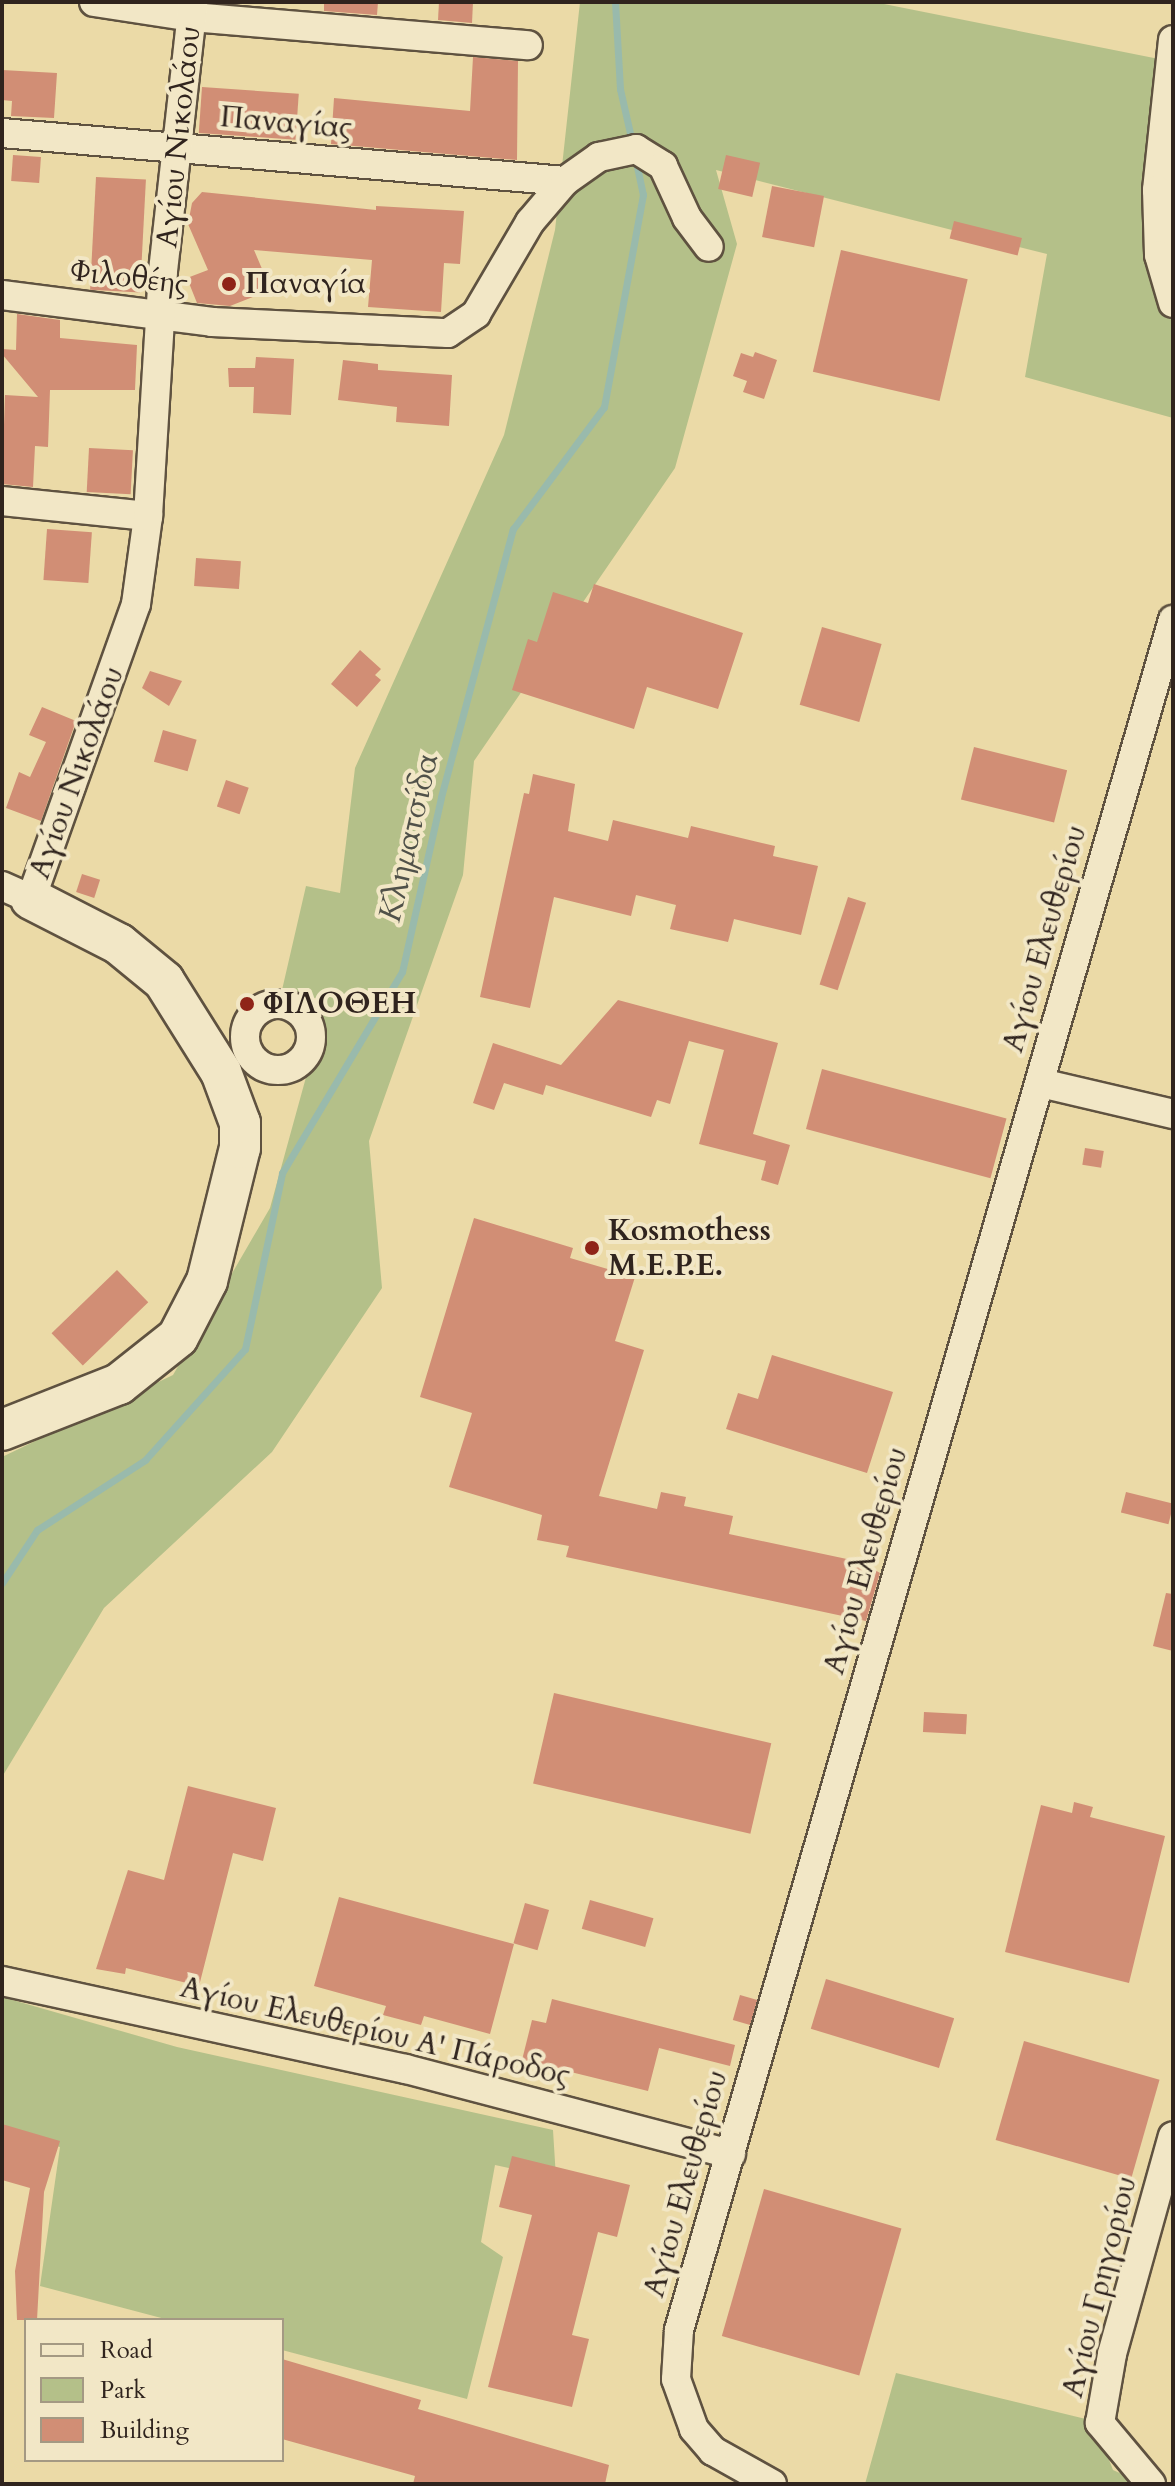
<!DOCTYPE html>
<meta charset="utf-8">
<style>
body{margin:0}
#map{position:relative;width:1175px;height:2486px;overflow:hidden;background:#ebdaa7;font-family:Cardo,serif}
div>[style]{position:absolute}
.green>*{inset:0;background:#b4c089}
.stream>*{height:7px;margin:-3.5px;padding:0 3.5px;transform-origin:3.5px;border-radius:3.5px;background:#99baac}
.building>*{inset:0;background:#d18e75;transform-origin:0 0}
.roads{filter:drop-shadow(2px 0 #5f5240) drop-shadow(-2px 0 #5f5240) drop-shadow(0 2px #5f5240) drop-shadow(0 -2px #5f5240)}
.street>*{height:28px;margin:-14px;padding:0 14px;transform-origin:14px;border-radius:14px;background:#f2e7c6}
.street>.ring{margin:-14px;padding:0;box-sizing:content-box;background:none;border:28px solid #f2e7c6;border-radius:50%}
.secondary>*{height:40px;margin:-20px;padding:0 20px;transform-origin:20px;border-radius:20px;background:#f2e7c6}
.dots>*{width:22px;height:22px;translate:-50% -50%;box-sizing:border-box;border:4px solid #f2e7c6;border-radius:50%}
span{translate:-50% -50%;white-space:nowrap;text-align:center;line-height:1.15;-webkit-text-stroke:8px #f2e7c6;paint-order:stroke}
.street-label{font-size:30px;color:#30241e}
.poi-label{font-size:30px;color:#30241e;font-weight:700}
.left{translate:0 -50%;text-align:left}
.water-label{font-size:32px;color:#505149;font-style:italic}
.frame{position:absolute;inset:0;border:4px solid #30241e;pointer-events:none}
.legend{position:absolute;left:24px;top:2318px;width:260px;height:144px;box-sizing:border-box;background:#f2e7c6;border:2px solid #a49983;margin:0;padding:10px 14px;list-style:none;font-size:24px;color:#30241e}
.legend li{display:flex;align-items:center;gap:16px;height:40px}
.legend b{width:40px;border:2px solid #a49983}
</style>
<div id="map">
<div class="green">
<div style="clip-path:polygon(580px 2px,874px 2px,1169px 61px,1173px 40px,1173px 418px,1025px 377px,1047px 254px,716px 170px,737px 244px,675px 468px,474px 761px,463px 875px,369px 1141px,382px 1288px,272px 1452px,104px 1608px,2px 1777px,2px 1457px,173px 1375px,270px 1208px,327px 1001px,282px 990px,306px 886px,340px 893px,355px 768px,504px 435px,555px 230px)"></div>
<div style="clip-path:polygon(2px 1997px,177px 2047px,553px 2130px,556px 2178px,495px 2165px,481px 2242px,503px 2257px,467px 2399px,282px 2350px,282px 2320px,169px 2320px,40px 2286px,60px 2147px,2px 2131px)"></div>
<div style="clip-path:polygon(896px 2373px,1094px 2421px,1113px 2470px,1144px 2484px,865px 2484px)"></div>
</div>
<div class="stream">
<div style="left:615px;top:2px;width:87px;rotate:86.7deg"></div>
<div style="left:620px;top:89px;width:54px;rotate:77.2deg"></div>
<div style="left:2px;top:1583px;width:64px;rotate:-56.6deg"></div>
<div style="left:37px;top:1530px;width:129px;rotate:-32.9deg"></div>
<div style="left:145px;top:1460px;width:149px;rotate:-48deg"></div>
<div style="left:245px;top:1349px;width:180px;rotate:-78.1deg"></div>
<div style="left:282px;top:1173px;width:234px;rotate:-59.2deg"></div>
<div style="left:402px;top:972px;width:179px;rotate:-77.4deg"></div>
<div style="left:441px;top:797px;width:278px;rotate:-75deg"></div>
<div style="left:513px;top:529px;width:152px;rotate:-53.3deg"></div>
<div style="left:604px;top:407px;width:216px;rotate:-79.6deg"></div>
<div style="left:643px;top:195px;width:38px;rotate:-102deg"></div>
</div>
<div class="building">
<div style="clip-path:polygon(324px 2px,378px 2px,377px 15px,324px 11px)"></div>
<div style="clip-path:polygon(439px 2px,473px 2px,472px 23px,438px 20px)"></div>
<div style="clip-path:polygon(473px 57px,518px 61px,517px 160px,331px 144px,334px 98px,470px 111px)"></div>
<div style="clip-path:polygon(2px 70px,57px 73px,54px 118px,11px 116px,12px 101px,2px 100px)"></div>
<div style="left:202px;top:87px;width:97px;height:46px;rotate:4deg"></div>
<div style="left:13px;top:155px;width:28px;height:26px;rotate:4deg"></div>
<div style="left:726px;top:155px;width:35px;height:35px;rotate:13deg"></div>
<div style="left:96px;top:177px;width:50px;height:113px;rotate:3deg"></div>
<div style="left:772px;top:186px;width:53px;height:52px;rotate:11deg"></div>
<div style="clip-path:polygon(202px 192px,376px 210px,376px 206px,464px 211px,460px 264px,444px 263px,441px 312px,368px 307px,372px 260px,254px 250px,271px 290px,230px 306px,197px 303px,187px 278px,208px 270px,188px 224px,192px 203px)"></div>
<div style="left:954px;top:221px;width:70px;height:18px;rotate:14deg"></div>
<div style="left:841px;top:250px;width:130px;height:125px;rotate:13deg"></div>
<div style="clip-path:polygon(17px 314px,60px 320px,60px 338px,137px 345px,135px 390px,50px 390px,48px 447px,35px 446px,33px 487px,2px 484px,5px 395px,38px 397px,2px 354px,2px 349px,16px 350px)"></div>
<div style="clip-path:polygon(755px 352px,777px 360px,764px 399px,743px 392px,747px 381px,733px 376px,741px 353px,753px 357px)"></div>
<div style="clip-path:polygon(256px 357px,294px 359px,291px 415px,253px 413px,254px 387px,229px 387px,228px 368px,255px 368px)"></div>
<div style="clip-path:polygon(343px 360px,378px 364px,378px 370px,452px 375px,449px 426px,396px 422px,397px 407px,338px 400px)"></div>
<div style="left:89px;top:448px;width:44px;height:44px;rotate:3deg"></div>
<div style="left:47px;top:529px;width:45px;height:51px;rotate:4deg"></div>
<div style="left:196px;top:558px;width:45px;height:28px;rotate:4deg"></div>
<div style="clip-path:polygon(594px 584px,743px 633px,718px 709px,647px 687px,634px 729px,512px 690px,528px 639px,537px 642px,553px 592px,588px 603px)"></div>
<div style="left:822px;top:627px;width:62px;height:81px;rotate:16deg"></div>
<div style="clip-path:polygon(360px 650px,381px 669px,375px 675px,381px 680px,357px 707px,331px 684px)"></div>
<div style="clip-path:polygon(150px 671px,182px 681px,169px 706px,142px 688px)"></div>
<div style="clip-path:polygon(42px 707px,76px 721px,41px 821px,6px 808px,19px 772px,30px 777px,46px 742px,29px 735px)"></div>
<div style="left:163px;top:730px;width:35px;height:33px;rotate:16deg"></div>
<div style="left:974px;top:747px;width:96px;height:54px;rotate:14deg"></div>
<div style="clip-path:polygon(533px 774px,575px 784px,568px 831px,608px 841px,613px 820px,688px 838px,691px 826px,775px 846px,773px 856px,818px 866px,801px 935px,734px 919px,728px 942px,670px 929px,676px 905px,636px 895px,631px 916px,554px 897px,530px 1008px,480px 997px,524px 793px,529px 794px)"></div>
<div style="left:226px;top:780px;width:24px;height:28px;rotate:19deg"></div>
<div style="left:82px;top:874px;width:19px;height:19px;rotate:18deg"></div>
<div style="left:848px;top:897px;width:19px;height:92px;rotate:18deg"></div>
<div style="clip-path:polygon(618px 1000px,778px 1043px,753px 1134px,790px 1145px,778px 1185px,761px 1180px,766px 1161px,699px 1144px,724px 1050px,689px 1041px,670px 1104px,657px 1100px,651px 1117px,546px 1085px,543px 1095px,504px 1083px,494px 1110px,473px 1103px,493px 1043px,561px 1065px)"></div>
<div style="left:822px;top:1069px;width:191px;height:62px;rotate:15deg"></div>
<div style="left:1085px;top:1148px;width:19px;height:17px;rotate:9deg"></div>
<div style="clip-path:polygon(474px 1218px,573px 1248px,570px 1258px,635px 1277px,615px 1341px,644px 1350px,599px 1496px,657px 1509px,661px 1492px,686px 1497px,684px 1506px,733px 1516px,729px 1534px,861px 1562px,880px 1573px,866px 1621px,566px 1557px,569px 1546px,537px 1540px,542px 1515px,449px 1487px,472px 1413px,420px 1397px)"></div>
<div style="left:117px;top:1270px;width:45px;height:91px;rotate:46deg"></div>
<div style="clip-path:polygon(772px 1355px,893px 1392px,867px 1473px,726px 1429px,738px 1393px,758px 1399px)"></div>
<div style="left:1126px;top:1492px;width:49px;height:21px;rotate:14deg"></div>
<div style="clip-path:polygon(1166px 1593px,1173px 1594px,1173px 1651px,1153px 1646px)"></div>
<div style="left:554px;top:1693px;width:223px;height:93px;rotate:13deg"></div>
<div style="left:924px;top:1712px;width:43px;height:20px;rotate:3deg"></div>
<div style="clip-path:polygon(188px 1786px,276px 1808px,263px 1861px,233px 1853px,199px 1986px,126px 1968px,125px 1974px,96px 1969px,128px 1870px,164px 1880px)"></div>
<div style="clip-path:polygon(1074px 1802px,1093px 1807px,1090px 1817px,1165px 1836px,1129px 1983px,1005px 1952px,1041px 1805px,1072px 1813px)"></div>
<div style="clip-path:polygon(339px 1897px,514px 1944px,490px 2034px,424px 2016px,421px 2025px,383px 2015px,386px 2006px,314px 1986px)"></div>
<div style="left:590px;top:1900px;width:66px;height:30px;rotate:16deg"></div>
<div style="left:525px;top:1903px;width:25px;height:42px;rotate:16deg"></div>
<div style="left:826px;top:1979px;width:134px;height:52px;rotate:17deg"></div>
<div style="left:740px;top:1995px;width:18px;height:26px;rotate:16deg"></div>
<div style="clip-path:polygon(552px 1999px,735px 2045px,730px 2066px,659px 2048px,648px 2091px,522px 2060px,532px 2020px,546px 2023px)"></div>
<div style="left:1024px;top:2041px;width:141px;height:103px;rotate:16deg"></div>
<div style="clip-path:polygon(2px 2124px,60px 2141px,44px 2192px,37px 2320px,17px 2320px,15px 2271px,30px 2188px,2px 2180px)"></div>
<div style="clip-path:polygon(512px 2156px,630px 2185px,617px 2237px,598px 2232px,572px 2335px,589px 2339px,572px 2407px,488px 2387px,532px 2215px,499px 2207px)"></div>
<div style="left:764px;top:2189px;width:143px;height:153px;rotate:16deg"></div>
<div style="clip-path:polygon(282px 2359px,421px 2400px,418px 2409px,609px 2465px,605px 2484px,413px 2484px,415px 2476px,282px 2439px)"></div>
</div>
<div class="roads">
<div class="street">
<div style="left:94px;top:2px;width:99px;rotate:8.7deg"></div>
<div style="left:192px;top:17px;width:337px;rotate:4.8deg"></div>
<div style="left:1173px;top:40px;width:151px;rotate:96.1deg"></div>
<div style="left:1157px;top:190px;width:65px;rotate:88.2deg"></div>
<div style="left:1159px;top:255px;width:50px;rotate:73.7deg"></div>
<div style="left:2px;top:133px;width:565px;rotate:4.87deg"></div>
<div style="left:2px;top:295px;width:212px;rotate:7.3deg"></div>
<div style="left:212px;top:322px;width:236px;rotate:2.7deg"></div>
<div style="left:448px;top:333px;width:34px;rotate:-34deg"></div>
<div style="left:476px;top:314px;width:107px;rotate:-59.6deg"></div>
<div style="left:530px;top:222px;width:54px;rotate:-49.5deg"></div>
<div style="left:565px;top:181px;width:42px;rotate:-35.2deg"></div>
<div style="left:599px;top:157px;width:38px;rotate:-12deg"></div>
<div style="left:636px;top:149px;width:32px;rotate:32deg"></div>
<div style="left:663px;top:166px;width:57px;rotate:65.2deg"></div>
<div style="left:687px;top:218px;width:36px;rotate:53deg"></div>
<div style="left:2px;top:501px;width:147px;rotate:5.9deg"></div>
<div style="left:2px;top:886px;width:32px;rotate:24deg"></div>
<div style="left:31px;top:899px;width:313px;rotate:-70.4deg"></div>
<div style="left:136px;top:604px;width:89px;rotate:-82.2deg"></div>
<div style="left:148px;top:516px;width:245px;rotate:-86.5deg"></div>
<div style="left:163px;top:271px;width:271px;rotate:-83.6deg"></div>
<div class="ring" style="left:245px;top:1004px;width:38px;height:38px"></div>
<div style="left:1041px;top:1083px;width:136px;rotate:13.2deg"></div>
<div style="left:2px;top:1981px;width:413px;rotate:12.3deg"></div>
<div style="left:406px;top:2069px;width:336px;rotate:14.7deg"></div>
<div style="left:772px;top:2484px;width:68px;rotate:-150.8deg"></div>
<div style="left:713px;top:2451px;width:29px;rotate:-131deg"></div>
<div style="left:694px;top:2429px;width:53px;rotate:-109.8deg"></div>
<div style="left:676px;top:2379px;width:49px;rotate:-86.5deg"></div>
<div style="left:679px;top:2330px;width:1780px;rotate:-73.89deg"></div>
<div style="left:1151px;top:2484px;width:80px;rotate:-129.9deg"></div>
<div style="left:1100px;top:2423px;width:70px;rotate:-80.1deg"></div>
<div style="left:1112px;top:2354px;width:226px;rotate:-74.4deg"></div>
</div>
<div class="secondary">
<div style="left:2px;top:1430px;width:126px;rotate:-21.5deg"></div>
<div style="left:119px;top:1384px;width:75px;rotate:-38.5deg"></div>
<div style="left:178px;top:1337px;width:63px;rotate:-62.6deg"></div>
<div style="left:207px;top:1281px;width:137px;rotate:-76.1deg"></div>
<div style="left:240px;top:1148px;width:25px;rotate:-90deg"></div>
<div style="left:240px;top:1123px;width:54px;rotate:-110.4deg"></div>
<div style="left:221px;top:1072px;width:107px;rotate:-122.1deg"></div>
<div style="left:164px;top:981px;width:58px;rotate:-140.6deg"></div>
<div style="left:119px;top:944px;width:99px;rotate:-152.9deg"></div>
</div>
</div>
<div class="dots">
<div style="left:229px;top:284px;background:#8f2418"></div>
<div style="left:247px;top:1004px;background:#8f2418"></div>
<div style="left:592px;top:1248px;background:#8f2418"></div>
</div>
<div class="street-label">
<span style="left:286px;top:123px;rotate:5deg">Παναγίας</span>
<span style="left:179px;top:137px;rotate:-84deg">Αγίου Νικολάου</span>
<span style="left:129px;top:278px;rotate:7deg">Φιλοθέης</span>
<span style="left:77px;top:773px;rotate:-70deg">Αγίου Νικολάου</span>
<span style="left:1045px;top:939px;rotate:-74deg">Αγίου Ελευθερίου</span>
<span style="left:866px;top:1561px;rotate:-74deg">Αγίου Ελευθερίου</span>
<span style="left:375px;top:2032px;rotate:13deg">Αγίου Ελευθερίου Α' Πάροδος</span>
<span style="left:686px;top:2184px;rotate:-74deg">Αγίου Ελευθερίου</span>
<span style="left:1100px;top:2287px;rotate:-76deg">Αγίου Γρηγορίου</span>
</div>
<div class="poi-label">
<span class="left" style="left:245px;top:284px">Παναγία</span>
<span class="left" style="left:263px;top:1004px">ΦΙΛΟΘΕΗ</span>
<span class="left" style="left:608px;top:1248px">Kosmothess<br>M.E.P.E.</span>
</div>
<div class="water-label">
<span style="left:409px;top:838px;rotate:-77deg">Κληματσίδα</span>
</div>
<div class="frame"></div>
<ul class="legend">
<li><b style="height:10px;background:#f2e7c6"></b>Road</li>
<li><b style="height:22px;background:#b4c089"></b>Park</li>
<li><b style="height:22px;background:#d18e75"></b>Building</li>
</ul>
</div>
